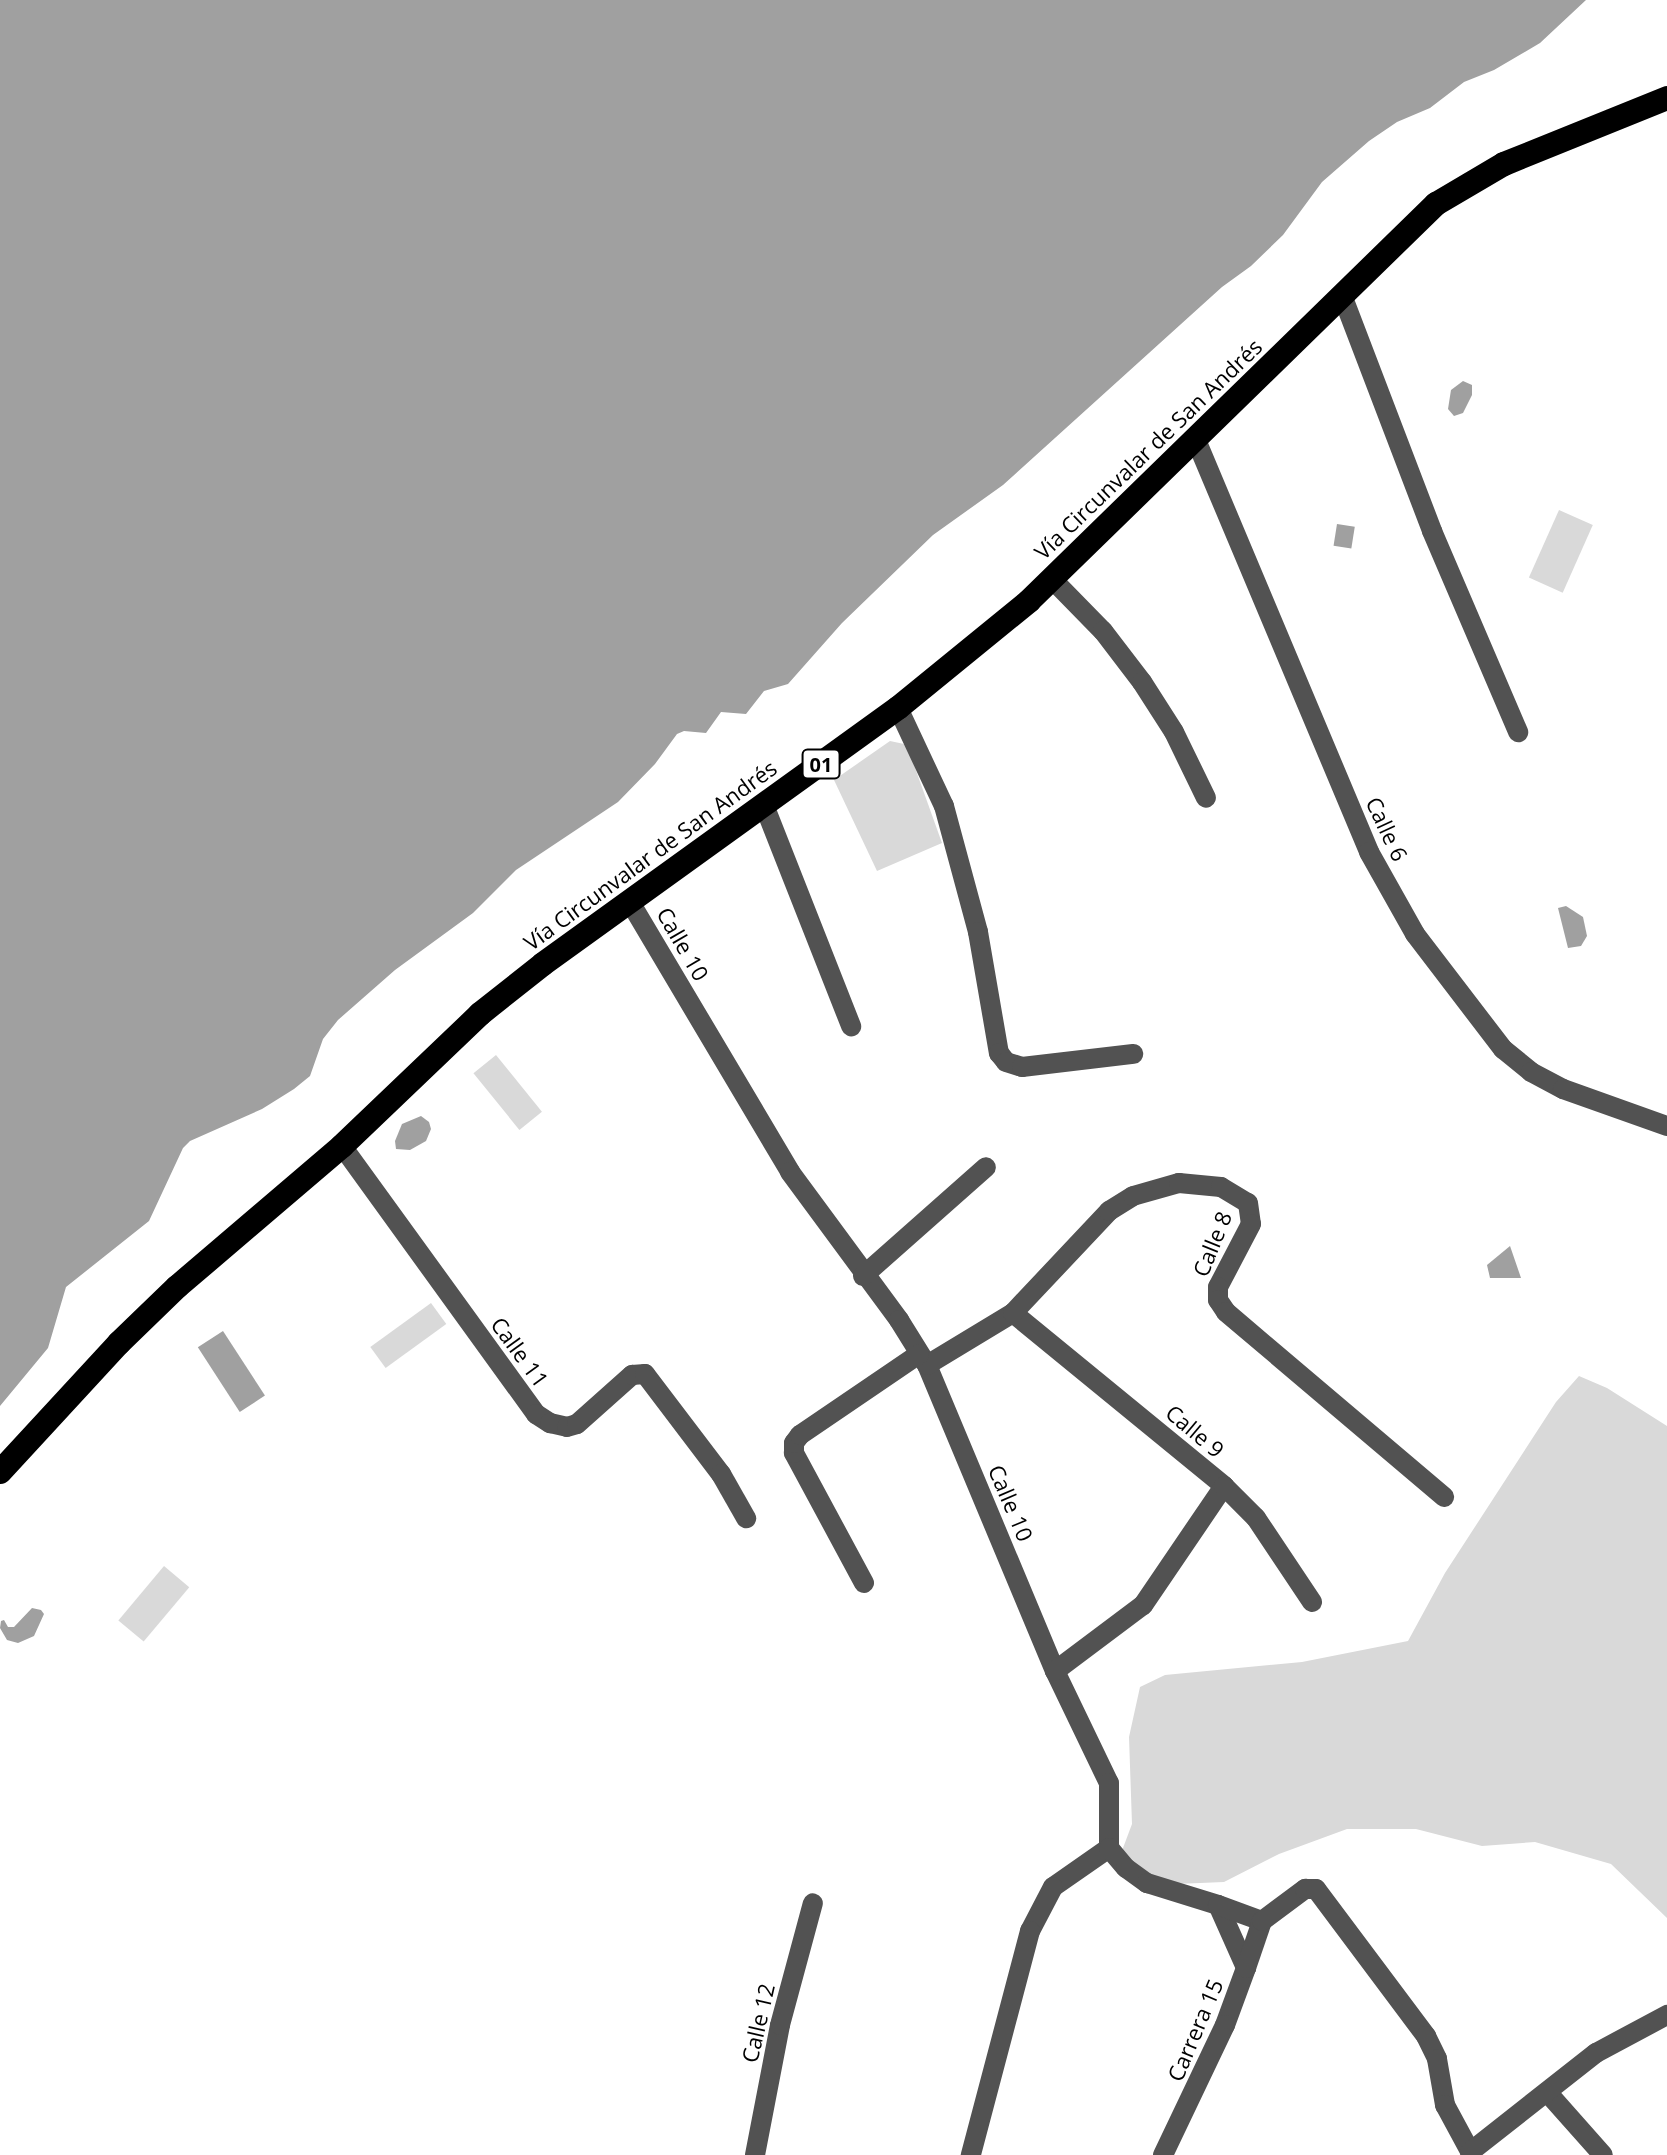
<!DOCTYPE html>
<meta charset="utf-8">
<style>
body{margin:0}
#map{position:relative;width:1667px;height:2155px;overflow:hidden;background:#fff;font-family:"Open Sans",sans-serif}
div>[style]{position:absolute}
.green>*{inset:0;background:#d9d9d9;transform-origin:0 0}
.water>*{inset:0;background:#a0a0a0;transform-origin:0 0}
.minor>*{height:20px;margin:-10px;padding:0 10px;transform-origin:10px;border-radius:10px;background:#525252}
.highway>*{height:24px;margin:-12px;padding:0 12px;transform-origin:12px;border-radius:12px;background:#000}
span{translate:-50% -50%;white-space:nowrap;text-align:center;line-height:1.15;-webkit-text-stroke:6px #fff;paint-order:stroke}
.shield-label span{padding:2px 6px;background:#fff;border:2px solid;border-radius:6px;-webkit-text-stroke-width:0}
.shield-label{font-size:20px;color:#000;font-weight:700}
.street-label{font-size:22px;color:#000}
</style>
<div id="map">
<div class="green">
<div style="left:1559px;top:510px;width:37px;height:74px;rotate:24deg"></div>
<div style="clip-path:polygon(890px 741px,904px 744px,909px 751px,942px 843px,877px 871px,834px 780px)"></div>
<div style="left:496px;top:1055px;width:73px;height:29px;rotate:51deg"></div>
<div style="left:431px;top:1303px;width:26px;height:75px;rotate:54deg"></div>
<div style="clip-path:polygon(1579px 1376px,1607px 1388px,1667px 1426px,1667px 1918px,1611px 1864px,1535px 1842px,1482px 1846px,1416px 1829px,1347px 1829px,1279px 1854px,1224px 1882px,1176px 1884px,1144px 1875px,1120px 1856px,1132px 1824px,1129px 1737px,1140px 1687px,1165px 1675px,1302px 1662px,1408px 1641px,1445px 1573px,1556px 1402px)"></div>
<div style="left:164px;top:1566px;width:33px;height:71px;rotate:40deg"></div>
</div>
<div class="water">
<div style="clip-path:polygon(0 0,1586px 0,1540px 43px,1494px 70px,1464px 82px,1430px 108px,1397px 122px,1369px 141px,1322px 182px,1283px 235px,1251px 266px,1222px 287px,1003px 485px,933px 535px,842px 623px,788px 684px,764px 691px,746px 714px,721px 712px,706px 733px,684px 731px,677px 734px,655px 764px,618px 802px,516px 870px,473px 913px,395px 970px,338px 1020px,323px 1039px,310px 1076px,294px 1089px,262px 1109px,190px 1141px,183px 1148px,149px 1221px,66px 1287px,48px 1348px,0 1406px)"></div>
<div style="clip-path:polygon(1463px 381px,1472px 385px,1472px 395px,1463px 413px,1454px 416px,1448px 409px,1451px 390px)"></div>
<div style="left:1337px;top:524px;width:18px;height:22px;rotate:9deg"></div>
<div style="clip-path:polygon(1566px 906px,1583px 917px,1587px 936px,1581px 946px,1568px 948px,1558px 908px)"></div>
<div style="clip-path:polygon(421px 1116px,429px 1122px,431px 1129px,426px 1141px,410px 1150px,396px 1149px,395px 1141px,402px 1124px)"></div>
<div style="clip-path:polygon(1510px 1246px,1521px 1278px,1490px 1278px,1487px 1265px)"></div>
<div style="left:223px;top:1331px;width:77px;height:30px;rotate:57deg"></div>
<div style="clip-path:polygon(32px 1608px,41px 1610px,44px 1614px,34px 1636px,18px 1643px,7px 1640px,0 1628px,1px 1621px,4px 1620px,8px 1627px,14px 1627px)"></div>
</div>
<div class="minor">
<div style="left:1342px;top:295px;width:253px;rotate:69.1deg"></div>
<div style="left:1432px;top:531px;width:219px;rotate:66.8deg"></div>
<div style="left:1196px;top:440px;width:447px;rotate:67.2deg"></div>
<div style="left:1369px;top:852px;width:94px;rotate:60.7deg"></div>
<div style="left:1415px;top:934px;width:145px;rotate:52.6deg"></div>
<div style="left:1503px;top:1049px;width:36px;rotate:39deg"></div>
<div style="left:1531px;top:1072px;width:36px;rotate:28deg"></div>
<div style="left:1563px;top:1089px;width:110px;rotate:19.6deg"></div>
<div style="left:1052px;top:579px;width:73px;rotate:45.6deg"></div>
<div style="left:1103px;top:631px;width:64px;rotate:52.6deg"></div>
<div style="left:1142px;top:682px;width:59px;rotate:57.4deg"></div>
<div style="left:1174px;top:732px;width:73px;rotate:64.1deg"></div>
<div style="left:898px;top:708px;width:108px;rotate:64.9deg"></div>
<div style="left:944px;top:806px;width:131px;rotate:74.9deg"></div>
<div style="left:978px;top:932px;width:123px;rotate:80.2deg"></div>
<div style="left:999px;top:1053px;width:11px;rotate:52deg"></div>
<div style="left:1006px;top:1062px;width:17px;rotate:17deg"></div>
<div style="left:1022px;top:1067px;width:112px;rotate:-6.7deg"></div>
<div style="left:764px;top:805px;width:238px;rotate:68.5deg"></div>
<div style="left:630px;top:902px;width:314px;rotate:59.3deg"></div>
<div style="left:790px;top:1172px;width:184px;rotate:53.6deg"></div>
<div style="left:899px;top:1320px;width:53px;rotate:58.1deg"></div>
<div style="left:927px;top:1365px;width:332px;rotate:67.3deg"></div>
<div style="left:1055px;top:1671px;width:124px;rotate:64.3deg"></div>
<div style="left:1109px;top:1783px;width:65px;rotate:90deg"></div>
<div style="left:1109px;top:1848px;width:68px;rotate:145.1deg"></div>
<div style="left:1053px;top:1887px;width:50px;rotate:117.6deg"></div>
<div style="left:1030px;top:1931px;width:232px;rotate:104.8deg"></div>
<div style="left:342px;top:1146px;width:331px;rotate:54.1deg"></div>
<div style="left:536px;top:1414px;width:17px;rotate:33deg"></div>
<div style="left:550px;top:1423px;width:17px;rotate:13deg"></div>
<div style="left:567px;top:1427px;width:10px;rotate:-17deg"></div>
<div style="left:577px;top:1424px;width:74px;rotate:-41.7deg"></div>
<div style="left:632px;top:1375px;width:13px;rotate:-4deg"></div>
<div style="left:645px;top:1374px;width:126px;rotate:52.8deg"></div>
<div style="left:721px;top:1474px;width:51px;rotate:60.4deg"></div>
<div style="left:863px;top:1276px;width:164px;rotate:-41.5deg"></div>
<div style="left:1013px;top:1313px;width:273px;rotate:39.3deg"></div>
<div style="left:1224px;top:1486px;width:144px;rotate:124.2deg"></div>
<div style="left:1143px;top:1605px;width:110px;rotate:143.1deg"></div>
<div style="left:927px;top:1365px;width:100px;rotate:-31.2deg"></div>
<div style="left:1013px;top:1313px;width:140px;rotate:-46.7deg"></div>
<div style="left:1109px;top:1211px;width:28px;rotate:-32deg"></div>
<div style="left:1133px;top:1196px;width:48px;rotate:-15.8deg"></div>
<div style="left:1179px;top:1183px;width:42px;rotate:5.4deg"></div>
<div style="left:1221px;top:1187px;width:31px;rotate:31deg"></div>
<div style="left:1248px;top:1203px;width:21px;rotate:82deg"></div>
<div style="left:1251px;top:1224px;width:71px;rotate:117.6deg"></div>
<div style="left:1218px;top:1287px;width:13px;rotate:90deg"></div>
<div style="left:1218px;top:1300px;width:14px;rotate:56deg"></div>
<div style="left:1226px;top:1312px;width:286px;rotate:40.3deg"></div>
<div style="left:1224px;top:1486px;width:45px;rotate:45deg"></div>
<div style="left:1256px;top:1518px;width:101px;rotate:56.3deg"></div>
<div style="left:864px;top:1583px;width:148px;rotate:-118.3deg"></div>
<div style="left:794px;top:1453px;width:10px;rotate:-90deg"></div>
<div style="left:794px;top:1443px;width:10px;rotate:-53deg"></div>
<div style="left:800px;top:1435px;width:144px;rotate:-34.2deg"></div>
<div style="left:1109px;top:1848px;width:26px;rotate:50deg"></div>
<div style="left:1126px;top:1868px;width:26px;rotate:36deg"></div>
<div style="left:1147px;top:1883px;width:74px;rotate:17.2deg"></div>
<div style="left:1218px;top:1905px;width:69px;rotate:66deg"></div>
<div style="left:1246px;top:1968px;width:61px;rotate:110.2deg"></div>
<div style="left:1225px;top:2025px;width:144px;rotate:115.5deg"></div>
<div style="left:1218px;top:1905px;width:47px;rotate:20deg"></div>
<div style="left:1246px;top:1968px;width:50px;rotate:-71.2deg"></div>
<div style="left:1262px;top:1921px;width:54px;rotate:-36.7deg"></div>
<div style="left:1305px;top:1889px;width:11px"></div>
<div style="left:1316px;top:1889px;width:184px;rotate:53.2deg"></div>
<div style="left:1426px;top:2036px;width:25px;rotate:64deg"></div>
<div style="left:1437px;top:2059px;width:47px;rotate:80.1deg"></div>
<div style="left:1445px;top:2105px;width:57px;rotate:61.6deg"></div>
<div style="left:1547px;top:2092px;width:84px;rotate:48.4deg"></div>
<div style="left:1470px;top:2152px;width:160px;rotate:-38.2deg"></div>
<div style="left:1596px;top:2053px;width:81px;rotate:-28.2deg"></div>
<div style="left:755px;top:2155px;width:132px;rotate:-79.1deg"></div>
<div style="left:780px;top:2025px;width:126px;rotate:-74.9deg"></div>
</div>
<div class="highway">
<div style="left:0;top:1472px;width:176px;rotate:-47.3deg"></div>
<div style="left:119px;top:1343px;width:81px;rotate:-44deg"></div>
<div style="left:177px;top:1287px;width:217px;rotate:-40.5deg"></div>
<div style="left:342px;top:1146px;width:191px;rotate:-43.7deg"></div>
<div style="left:480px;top:1014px;width:80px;rotate:-38.4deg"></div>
<div style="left:543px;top:964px;width:438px;rotate:-35.8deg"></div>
<div style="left:898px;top:708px;width:169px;rotate:-39.2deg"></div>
<div style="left:1029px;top:601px;width:569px;rotate:-44.29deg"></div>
<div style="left:1436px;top:204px;width:79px;rotate:-30.5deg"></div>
<div style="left:1504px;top:164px;width:176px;rotate:-22deg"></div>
</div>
<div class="shield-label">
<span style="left:821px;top:764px">01</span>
</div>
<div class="street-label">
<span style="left:1148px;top:449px;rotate:-44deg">Vía Circunvalar de San Andrés</span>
<span style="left:1387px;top:829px;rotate:65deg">Calle 6</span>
<span style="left:650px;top:855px;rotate:-36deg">Vía Circunvalar de San Andrés</span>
<span style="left:683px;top:944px;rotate:60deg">Calle 10</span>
<span style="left:1212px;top:1244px;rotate:-68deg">Calle 8</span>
<span style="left:520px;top:1352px;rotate:54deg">Calle 11</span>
<span style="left:1195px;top:1431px;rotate:40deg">Calle 9</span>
<span style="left:1011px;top:1503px;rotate:67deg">Calle 10</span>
<span style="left:758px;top:2023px;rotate:-77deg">Calle 12</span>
<span style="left:1195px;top:2030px;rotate:-67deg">Carrera 15</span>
</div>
</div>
